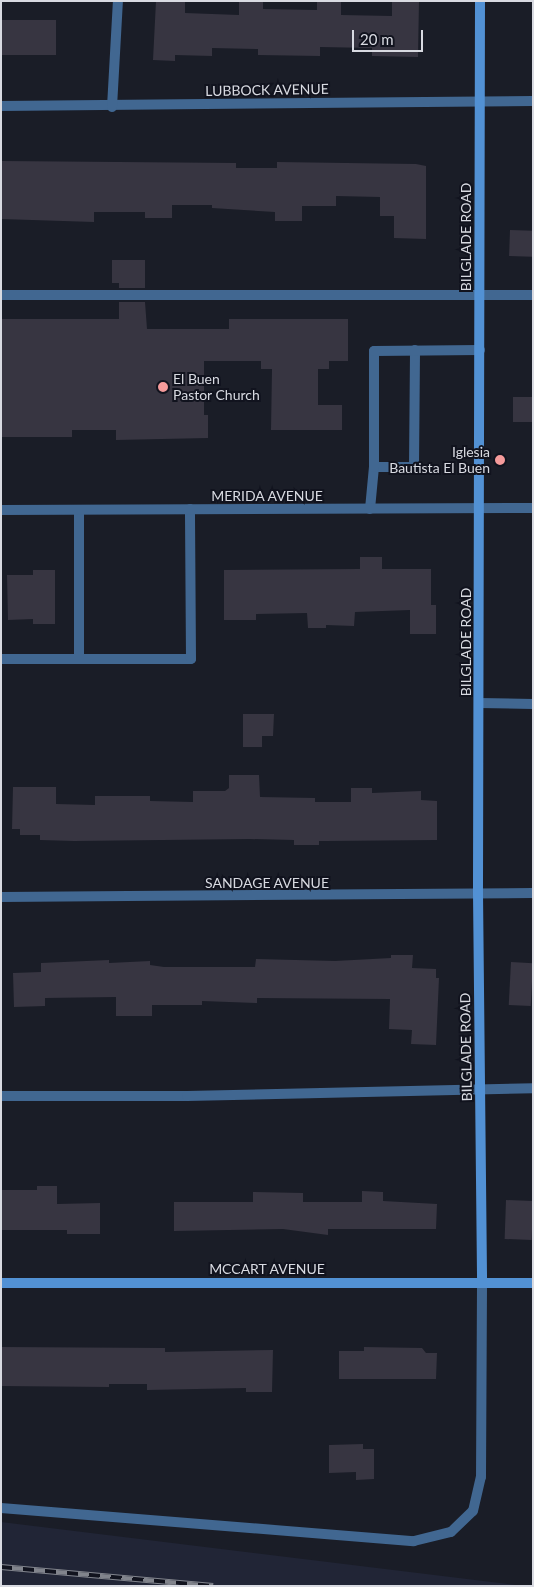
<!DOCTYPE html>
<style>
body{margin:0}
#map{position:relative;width:534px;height:1587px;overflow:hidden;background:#1a1d27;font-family:Lato,sans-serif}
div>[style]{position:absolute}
.built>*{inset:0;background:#212536}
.building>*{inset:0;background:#373541;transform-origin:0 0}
.lane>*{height:10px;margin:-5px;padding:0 5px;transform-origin:5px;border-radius:5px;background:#416791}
.street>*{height:10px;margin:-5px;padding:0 5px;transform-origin:5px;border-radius:5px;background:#416791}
.secondary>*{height:10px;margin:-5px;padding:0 5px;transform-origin:5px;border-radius:5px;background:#5291d4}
.rail>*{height:5.5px;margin-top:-2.75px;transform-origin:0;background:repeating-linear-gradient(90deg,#11131e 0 11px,#81848c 0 22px);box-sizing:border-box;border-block:1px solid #81848c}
.dots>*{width:14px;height:14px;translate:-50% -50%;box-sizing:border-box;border:2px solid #11131e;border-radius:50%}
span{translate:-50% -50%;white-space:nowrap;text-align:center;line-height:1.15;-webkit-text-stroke:4px #11131e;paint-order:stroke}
.street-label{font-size:14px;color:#d8dae1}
.poi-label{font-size:14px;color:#d8dae1}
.left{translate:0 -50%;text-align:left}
.right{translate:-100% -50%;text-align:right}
.frame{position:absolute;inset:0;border:2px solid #d8dae1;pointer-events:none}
.scale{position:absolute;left:352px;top:30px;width:71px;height:22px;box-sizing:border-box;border:2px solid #d8dae1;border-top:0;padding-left:6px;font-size:15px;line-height:18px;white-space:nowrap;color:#d8dae1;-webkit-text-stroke:4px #11131e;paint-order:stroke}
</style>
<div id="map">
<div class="built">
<div style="clip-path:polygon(1px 1522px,524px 1586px,1px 1586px)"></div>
</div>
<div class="building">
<div style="clip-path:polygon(156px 1px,185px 1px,185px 13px,239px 15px,239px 1px,263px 1px,263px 9px,317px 10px,317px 1px,341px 1px,341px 15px,392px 16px,392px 1px,419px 1px,418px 57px,372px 56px,372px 48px,320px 47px,320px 56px,258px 55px,258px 49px,212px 48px,212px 56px,175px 55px,175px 61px,153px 60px)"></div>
<div style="left:1px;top:20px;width:55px;height:35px"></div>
<div style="clip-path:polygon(1px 161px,236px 163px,236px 168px,277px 168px,277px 162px,416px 164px,426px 166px,426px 239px,394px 238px,394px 216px,380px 216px,380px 197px,336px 196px,336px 206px,302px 206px,302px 221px,275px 221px,275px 212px,212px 208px,212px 205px,172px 205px,172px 218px,145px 218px,145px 212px,94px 212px,94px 222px,1px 219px)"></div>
<div style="left:510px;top:230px;width:23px;height:26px;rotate:2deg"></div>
<div style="clip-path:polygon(112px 260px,145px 260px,145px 288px,119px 288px,119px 283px,112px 283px)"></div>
<div style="clip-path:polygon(119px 302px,145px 302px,147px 329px,229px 329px,229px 319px,348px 319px,348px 361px,329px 361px,329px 369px,318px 369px,318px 405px,342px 405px,342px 430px,271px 430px,272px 369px,261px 369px,261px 361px,204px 361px,204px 415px,208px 415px,208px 438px,116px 440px,116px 430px,72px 430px,72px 437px,1px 437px,1px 319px,119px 319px)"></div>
<div style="left:513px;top:397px;width:20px;height:25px"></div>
<div style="clip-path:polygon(360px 557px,382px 557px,382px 569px,431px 569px,431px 605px,436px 605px,436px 634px,410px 634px,410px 610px,355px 612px,354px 626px,326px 625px,326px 628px,308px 628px,307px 613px,256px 614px,256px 620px,224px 620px,224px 570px,360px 569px)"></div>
<div style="clip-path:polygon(33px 570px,55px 570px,55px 624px,33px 624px,33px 619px,8px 620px,7px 575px,33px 575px)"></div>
<div style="clip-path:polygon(243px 714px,274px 714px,273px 736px,262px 736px,262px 747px,243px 747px)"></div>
<div style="clip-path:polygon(229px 775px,259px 775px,260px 797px,315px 798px,315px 802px,351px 802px,351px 788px,372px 788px,372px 793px,421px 791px,421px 800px,437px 801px,437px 840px,326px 841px,319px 841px,319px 845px,294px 845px,294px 840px,250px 839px,74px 841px,40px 840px,40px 835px,20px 835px,20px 829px,12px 829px,13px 787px,56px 787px,56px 804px,95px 805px,95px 796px,150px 796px,150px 801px,193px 802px,193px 791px,225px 791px,229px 788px)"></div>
<div style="clip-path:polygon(391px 955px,413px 955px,412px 968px,436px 969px,436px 978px,439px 978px,436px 1045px,411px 1044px,412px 1030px,389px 1029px,390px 999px,257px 998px,257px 1003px,202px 1001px,202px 1005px,152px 1005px,152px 1016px,116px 1016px,116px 997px,45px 998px,45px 1006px,14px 1007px,13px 973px,41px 972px,41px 963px,109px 960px,109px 963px,150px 961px,150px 965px,164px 967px,255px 967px,256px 959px,335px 961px,391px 958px)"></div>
<div style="left:511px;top:962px;width:22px;height:43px;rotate:3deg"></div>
<div style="clip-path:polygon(37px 1186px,57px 1186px,57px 1204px,100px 1203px,100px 1234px,67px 1234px,67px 1230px,1px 1230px,1px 1190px,37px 1190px)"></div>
<div style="clip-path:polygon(362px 1191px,383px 1192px,383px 1201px,437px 1204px,436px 1229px,328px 1229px,328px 1235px,283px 1229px,174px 1231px,174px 1202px,253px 1202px,253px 1192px,303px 1193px,303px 1202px,362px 1202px)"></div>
<div style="left:506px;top:1200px;width:27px;height:39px;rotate:2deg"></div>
<div style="clip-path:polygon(1px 1347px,165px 1348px,165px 1352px,273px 1350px,272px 1392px,246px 1392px,246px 1388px,147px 1390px,147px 1384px,109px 1384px,109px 1387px,1px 1386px)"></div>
<div style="clip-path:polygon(364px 1347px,422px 1348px,426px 1353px,437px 1353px,436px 1379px,339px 1379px,339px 1351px,364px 1351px)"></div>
<div style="clip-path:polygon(363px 1444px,363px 1449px,374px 1449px,374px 1479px,356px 1480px,356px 1472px,329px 1473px,329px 1445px)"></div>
</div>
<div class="lane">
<div style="left:1px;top:295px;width:532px"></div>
<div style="left:374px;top:467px;width:40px"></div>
<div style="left:414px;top:467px;width:117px;rotate:-89.5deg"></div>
<div style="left:370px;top:509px;width:42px;rotate:-84.6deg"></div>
<div style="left:374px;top:467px;width:116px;rotate:-90deg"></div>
<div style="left:374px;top:351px;width:106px;rotate:-0.5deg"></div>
<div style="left:79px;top:510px;width:149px;rotate:90deg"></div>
<div style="left:1px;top:659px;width:190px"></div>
<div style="left:191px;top:659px;width:150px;rotate:-90.4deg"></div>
<div style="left:479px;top:703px;width:54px;rotate:1.1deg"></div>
<div style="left:1px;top:1096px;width:186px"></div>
<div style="left:187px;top:1096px;width:346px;rotate:-1.3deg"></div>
<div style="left:1px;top:1508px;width:414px;rotate:4.6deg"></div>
<div style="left:414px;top:1541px;width:38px;rotate:-14deg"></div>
<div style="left:451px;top:1532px;width:30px;rotate:-44deg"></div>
<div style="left:473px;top:1511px;width:35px;rotate:-77deg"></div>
<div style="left:481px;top:1477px;width:194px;rotate:-89.7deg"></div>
</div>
<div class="street">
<div style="left:1px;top:106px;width:532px;rotate:-0.54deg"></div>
<div style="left:112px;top:107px;width:106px;rotate:-86.8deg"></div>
<div style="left:1px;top:510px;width:532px;rotate:-0.22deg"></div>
<div style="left:1px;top:897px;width:532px;rotate:-0.43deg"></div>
</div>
<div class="secondary">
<div style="left:480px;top:1px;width:892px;rotate:90.13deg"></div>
<div style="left:478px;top:893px;width:390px;rotate:89.4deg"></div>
<div style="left:1px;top:1283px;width:532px"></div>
</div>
<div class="rail">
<div style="left:1px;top:1567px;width:213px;rotate:5.1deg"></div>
</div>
<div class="dots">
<div style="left:163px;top:387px;background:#f59b9b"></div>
<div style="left:500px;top:460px;background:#f59b9b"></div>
</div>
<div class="street-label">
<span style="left:267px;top:90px;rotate:-1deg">LUBBOCK AVENUE</span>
<span style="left:466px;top:237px;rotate:-90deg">BILGLADE ROAD</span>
<span style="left:267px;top:496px">MERIDA AVENUE</span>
<span style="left:466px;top:642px;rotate:-90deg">BILGLADE ROAD</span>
<span style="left:267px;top:883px">SANDAGE AVENUE</span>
<span style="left:466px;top:1047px;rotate:-91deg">BILGLADE ROAD</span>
<span style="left:267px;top:1269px">MCCART AVENUE</span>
</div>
<div class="poi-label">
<span class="left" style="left:173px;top:387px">El Buen<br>Pastor Church</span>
<span class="right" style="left:490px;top:460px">Iglesia<br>Bautista El Buen</span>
</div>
<div class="frame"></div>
<div class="scale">20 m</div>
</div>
